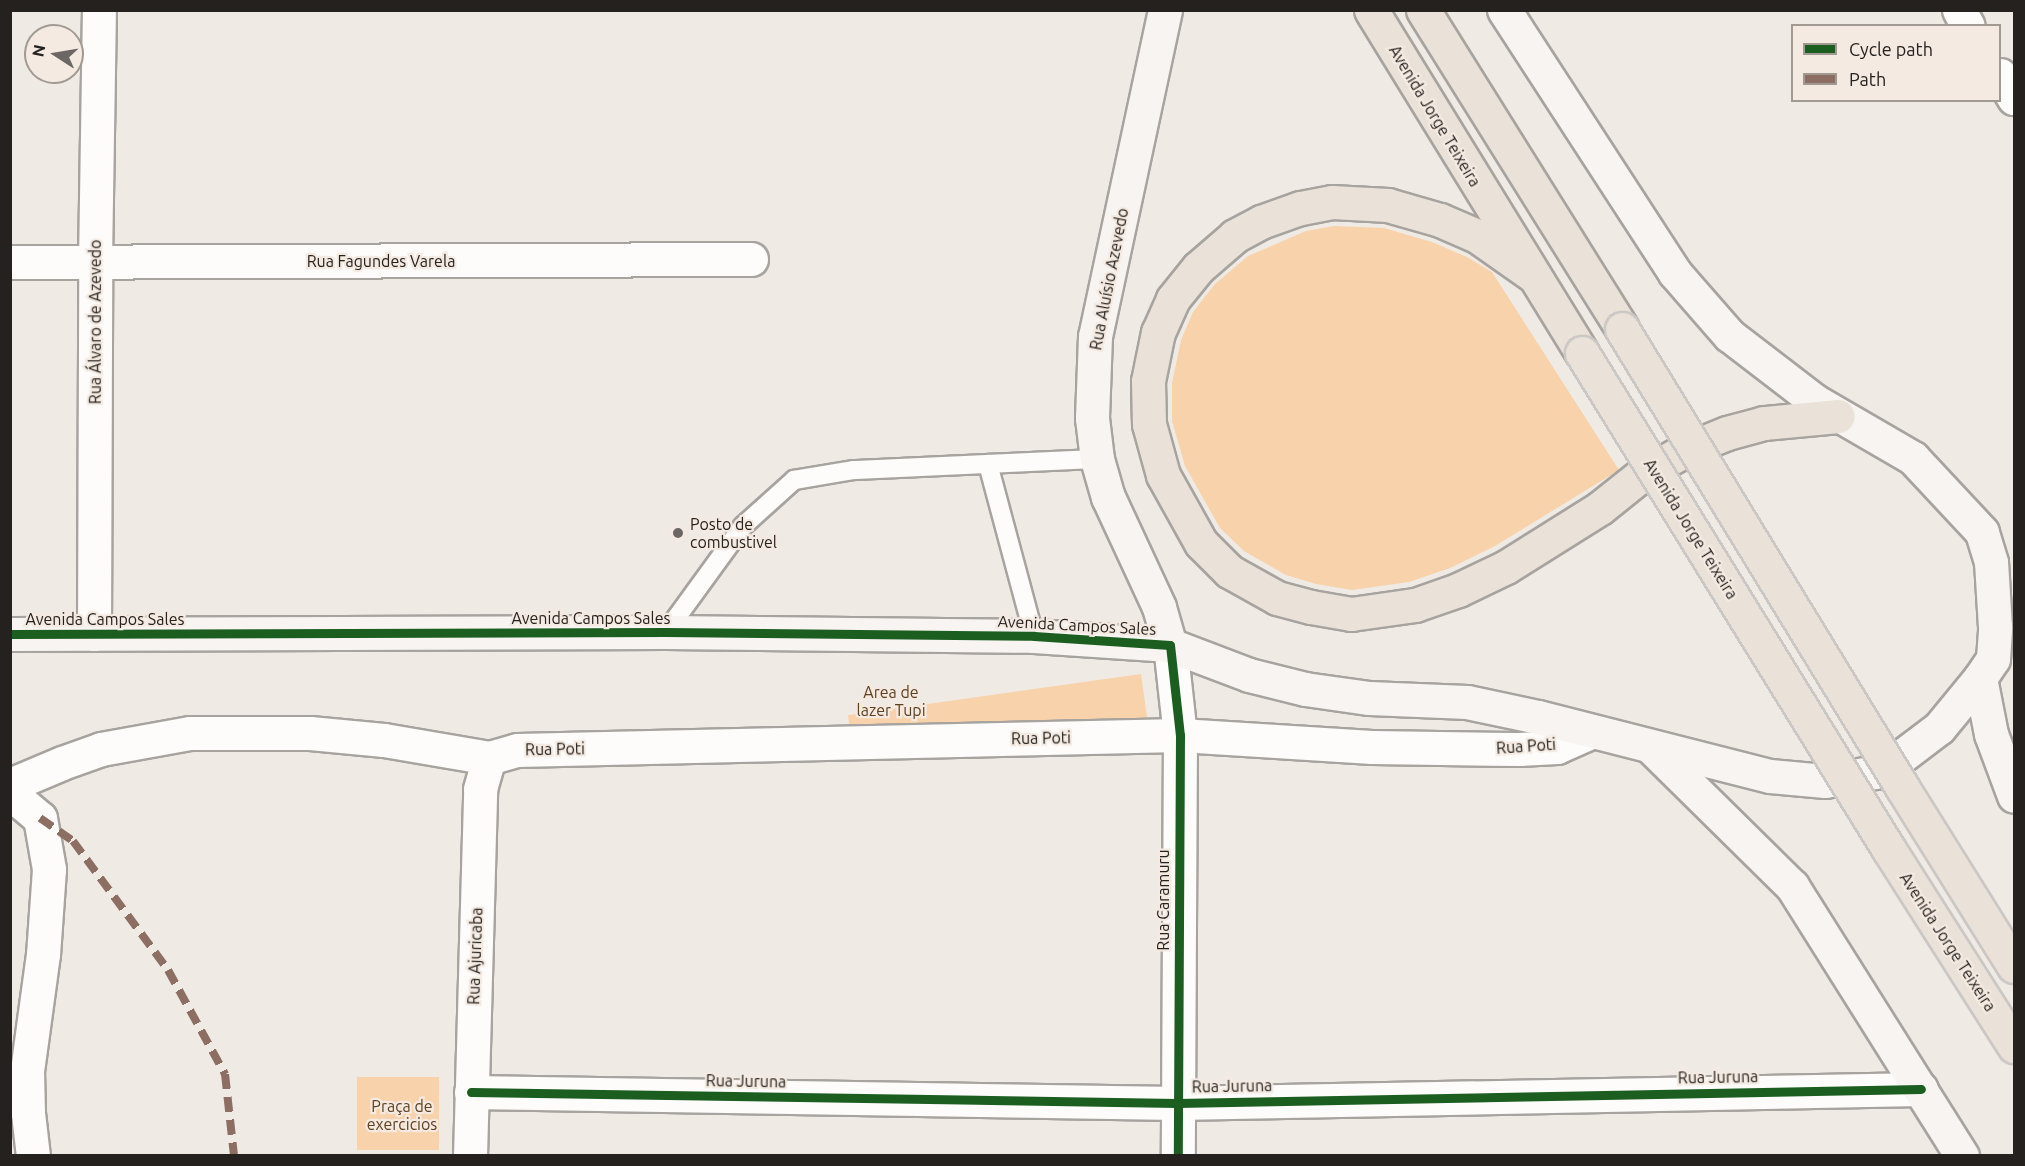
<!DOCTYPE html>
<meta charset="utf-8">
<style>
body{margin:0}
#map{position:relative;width:2025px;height:1166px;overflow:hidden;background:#f0eae5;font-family:Ubuntu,sans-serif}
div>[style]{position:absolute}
.green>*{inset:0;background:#f8d2ab;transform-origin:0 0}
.roads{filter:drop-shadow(2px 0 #a7a39f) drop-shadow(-2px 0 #a7a39f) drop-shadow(0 2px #a7a39f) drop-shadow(0 -2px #a7a39f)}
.lane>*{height:18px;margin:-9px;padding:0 9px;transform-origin:9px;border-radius:9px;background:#fdfcfb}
.street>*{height:33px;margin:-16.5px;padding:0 16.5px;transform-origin:16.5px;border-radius:16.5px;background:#fdfcfb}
.secondary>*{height:33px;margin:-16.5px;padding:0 16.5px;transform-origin:16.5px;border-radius:16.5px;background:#f7f4f1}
.highway>*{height:33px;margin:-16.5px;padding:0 16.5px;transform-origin:16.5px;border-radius:16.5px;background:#eae2d9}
.bridges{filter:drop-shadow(2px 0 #cac7c4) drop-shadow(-2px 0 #cac7c4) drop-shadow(0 2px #cac7c4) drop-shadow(0 -2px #cac7c4)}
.highway-bridge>*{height:33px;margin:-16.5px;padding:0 16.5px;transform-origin:16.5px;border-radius:16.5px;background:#eae2d9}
.quiet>*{height:8px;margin-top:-4px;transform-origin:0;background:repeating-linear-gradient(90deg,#8d6e63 0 15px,transparent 0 23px)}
.cycleway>*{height:9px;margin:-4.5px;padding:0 4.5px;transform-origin:4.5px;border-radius:4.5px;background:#1b5e20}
.dots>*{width:16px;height:16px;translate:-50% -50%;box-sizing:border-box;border:3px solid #f4eae1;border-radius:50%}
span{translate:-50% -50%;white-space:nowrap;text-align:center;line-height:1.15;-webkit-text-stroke:4.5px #f4eae1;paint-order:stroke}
.street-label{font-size:16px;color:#25211e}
.poi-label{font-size:16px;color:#25211e}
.left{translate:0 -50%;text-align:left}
.park-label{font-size:16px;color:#5f401f}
.frame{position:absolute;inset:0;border:12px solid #25211e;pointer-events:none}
.legend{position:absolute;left:1791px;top:24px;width:210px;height:78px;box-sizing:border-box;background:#f4eae1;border:2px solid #a19a93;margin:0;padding:8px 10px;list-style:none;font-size:18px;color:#25211e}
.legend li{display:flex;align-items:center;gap:12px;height:30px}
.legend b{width:30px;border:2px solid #a19a93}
.north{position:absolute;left:24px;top:24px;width:60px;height:60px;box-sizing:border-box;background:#f4eae1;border:2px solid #a19a93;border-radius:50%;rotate:282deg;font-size:16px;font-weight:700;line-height:24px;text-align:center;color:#25211e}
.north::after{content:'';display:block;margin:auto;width:21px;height:27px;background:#6c6764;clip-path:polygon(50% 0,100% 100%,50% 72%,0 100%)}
</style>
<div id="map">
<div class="green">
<div style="clip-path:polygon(1334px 226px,1384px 228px,1432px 242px,1467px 257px,1492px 272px,1619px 470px,1495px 546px,1450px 568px,1409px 582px,1352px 590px,1316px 584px,1286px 575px,1244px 551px,1220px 528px,1185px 466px,1172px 421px,1172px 383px,1181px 340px,1193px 312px,1215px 284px,1248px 256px,1306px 231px)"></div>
<div style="left:1141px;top:674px;width:44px;height:296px;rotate:82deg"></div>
<div style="left:357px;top:1077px;width:82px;height:73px"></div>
</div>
<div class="roads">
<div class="lane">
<div style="left:988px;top:464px;width:178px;rotate:75deg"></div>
<div style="left:666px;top:632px;width:131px;rotate:-54deg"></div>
<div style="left:743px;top:526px;width:69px;rotate:-42deg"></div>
<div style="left:794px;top:480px;width:61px;rotate:-9.5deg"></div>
<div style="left:854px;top:470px;width:243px;rotate:-2.6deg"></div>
</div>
<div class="street">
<div style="left:1959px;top:10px;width:18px;rotate:61deg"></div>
<div style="left:2000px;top:75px;width:27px;rotate:59deg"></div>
<div style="left:10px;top:262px;width:741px;rotate:-0.23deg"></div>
<div style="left:94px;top:634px;width:372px;rotate:-89.8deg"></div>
<div style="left:95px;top:262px;width:252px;rotate:-89.1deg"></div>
<div style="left:1170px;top:645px;width:91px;rotate:83.7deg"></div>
<div style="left:1180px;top:735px;width:421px;rotate:90.3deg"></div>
<div style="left:489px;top:758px;width:29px;rotate:-16deg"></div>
<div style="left:517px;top:750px;width:663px;rotate:-1.3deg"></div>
<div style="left:1180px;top:735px;width:192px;rotate:3.6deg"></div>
<div style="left:1372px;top:747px;width:147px;rotate:0.8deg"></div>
<div style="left:1519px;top:749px;width:38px;rotate:-3deg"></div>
<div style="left:1557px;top:747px;width:37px;rotate:-24deg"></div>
<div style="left:10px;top:785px;width:56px;rotate:-22.9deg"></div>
<div style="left:62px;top:763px;width:41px;rotate:-19.7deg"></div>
<div style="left:101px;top:749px;width:90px;rotate:-10.2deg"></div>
<div style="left:190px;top:733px;width:120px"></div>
<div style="left:310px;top:733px;width:74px;rotate:5.4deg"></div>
<div style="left:384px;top:740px;width:107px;rotate:9.7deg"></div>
<div style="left:10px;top:793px;width:39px;rotate:40deg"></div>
<div style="left:40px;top:818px;width:52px;rotate:80deg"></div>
<div style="left:49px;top:869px;width:85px;rotate:94deg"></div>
<div style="left:43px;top:954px;width:118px;rotate:97.8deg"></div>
<div style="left:27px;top:1071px;width:42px;rotate:88.6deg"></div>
<div style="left:28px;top:1113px;width:43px;rotate:83.4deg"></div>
<div style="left:471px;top:1092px;width:706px;rotate:0.89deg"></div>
<div style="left:1177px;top:1103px;width:744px;rotate:-1.08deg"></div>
<div style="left:470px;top:1156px;width:367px;rotate:-88.4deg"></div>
<div style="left:480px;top:789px;width:32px;rotate:-74deg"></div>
</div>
<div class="secondary">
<div style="left:1165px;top:10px;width:333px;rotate:102.1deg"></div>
<div style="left:1095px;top:336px;width:82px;rotate:92.1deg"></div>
<div style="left:1092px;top:418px;width:41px;rotate:83deg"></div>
<div style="left:1097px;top:459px;width:40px;rotate:74deg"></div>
<div style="left:1108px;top:497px;width:121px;rotate:65.1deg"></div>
<div style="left:1159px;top:607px;width:40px;rotate:74deg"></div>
<div style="left:10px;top:634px;width:656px;rotate:-0.17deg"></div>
<div style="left:666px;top:632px;width:368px;rotate:0.6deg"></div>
<div style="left:1034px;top:636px;width:136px;rotate:3.8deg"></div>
<div style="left:1170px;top:645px;width:85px;rotate:20.8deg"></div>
<div style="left:1249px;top:675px;width:58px;rotate:14deg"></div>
<div style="left:1305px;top:689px;width:65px;rotate:8deg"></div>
<div style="left:1369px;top:698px;width:98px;rotate:2.3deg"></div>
<div style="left:1467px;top:702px;width:73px;rotate:11.9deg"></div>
<div style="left:1538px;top:717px;width:239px;rotate:14.3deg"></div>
<div style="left:1770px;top:776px;width:55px;rotate:5.2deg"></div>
<div style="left:1825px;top:781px;width:51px;rotate:-10.2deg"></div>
<div style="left:1875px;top:772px;width:17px;rotate:-25deg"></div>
<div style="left:1890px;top:765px;width:61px;rotate:-37.1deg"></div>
<div style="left:1939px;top:728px;width:65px;rotate:-50.6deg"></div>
<div style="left:1980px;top:678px;width:23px;rotate:-56deg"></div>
<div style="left:1993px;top:659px;width:32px;rotate:-86deg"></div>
<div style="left:1995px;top:627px;width:65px;rotate:-93.5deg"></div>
<div style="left:1991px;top:562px;width:31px;rotate:-107deg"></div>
<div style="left:1982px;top:532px;width:101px;rotate:-133deg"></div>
<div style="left:1913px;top:458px;width:113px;rotate:-149.8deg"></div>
<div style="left:1815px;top:401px;width:108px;rotate:-142.5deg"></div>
<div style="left:1729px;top:335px;width:82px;rotate:-131.1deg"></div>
<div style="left:1675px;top:273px;width:314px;rotate:-123deg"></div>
<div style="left:1980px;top:678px;width:57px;rotate:78.9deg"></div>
<div style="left:1991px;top:734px;width:66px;rotate:69.6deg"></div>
<div style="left:1652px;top:748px;width:197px;rotate:44.6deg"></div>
<div style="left:1792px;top:886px;width:319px;rotate:57.8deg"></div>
</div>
<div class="highway">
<div style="left:1371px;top:10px;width:403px;rotate:58.4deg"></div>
<div style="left:1423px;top:10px;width:376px;rotate:58deg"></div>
<div style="left:1531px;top:274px;width:66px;rotate:-144.9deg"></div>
<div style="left:1477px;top:236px;width:40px;rotate:-156.6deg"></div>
<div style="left:1440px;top:220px;width:54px;rotate:-163.9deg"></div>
<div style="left:1388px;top:205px;width:56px;rotate:-176.9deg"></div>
<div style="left:1332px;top:202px;width:33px;rotate:169deg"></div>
<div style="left:1300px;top:208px;width:41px;rotate:160.3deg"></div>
<div style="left:1261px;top:222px;width:30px;rotate:152deg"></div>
<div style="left:1235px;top:236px;width:49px;rotate:139.1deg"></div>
<div style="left:1198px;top:268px;width:40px;rotate:129deg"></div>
<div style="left:1173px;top:299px;width:36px;rotate:114deg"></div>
<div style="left:1158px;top:332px;width:50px;rotate:101.5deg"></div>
<div style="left:1148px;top:381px;width:43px;rotate:88.7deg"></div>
<div style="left:1149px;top:424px;width:53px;rotate:74.6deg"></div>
<div style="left:1163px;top:475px;width:78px;rotate:60.8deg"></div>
<div style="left:1201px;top:543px;width:40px;rotate:45deg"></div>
<div style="left:1229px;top:571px;width:55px;rotate:29.4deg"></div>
<div style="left:1277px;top:598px;width:35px;rotate:15deg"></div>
<div style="left:1311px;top:607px;width:41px;rotate:9.9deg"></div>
<div style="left:1351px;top:614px;width:65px;rotate:-8deg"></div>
<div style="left:1415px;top:605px;width:46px;rotate:-19.2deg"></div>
<div style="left:1458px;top:590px;width:53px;rotate:-25.6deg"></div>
<div style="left:1506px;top:567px;width:111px;rotate:-32.1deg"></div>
<div style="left:1600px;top:508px;width:51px;rotate:-38.7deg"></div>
<div style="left:1640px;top:476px;width:52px;rotate:-30deg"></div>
<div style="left:1685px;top:450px;width:45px;rotate:-22deg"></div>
<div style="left:1727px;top:433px;width:38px;rotate:-15deg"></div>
<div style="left:1764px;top:423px;width:74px;rotate:-5.4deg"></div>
</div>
</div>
<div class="bridges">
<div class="highway-bridge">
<div style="left:1622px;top:329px;width:537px;rotate:58.56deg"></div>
<div style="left:1902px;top:787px;width:211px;rotate:58deg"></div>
<div style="left:1582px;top:353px;width:582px;rotate:58.28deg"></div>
<div style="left:1888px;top:848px;width:235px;rotate:57.5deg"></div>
</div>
</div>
<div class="quiet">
<div style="left:40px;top:818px;width:40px;rotate:34.9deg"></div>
<div style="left:73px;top:841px;width:160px;rotate:53.6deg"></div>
<div style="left:168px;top:970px;width:119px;rotate:61.3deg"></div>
<div style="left:225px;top:1074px;width:82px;rotate:83.7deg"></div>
</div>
<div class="cycleway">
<div style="left:10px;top:634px;width:656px;rotate:-0.17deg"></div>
<div style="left:666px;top:632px;width:368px;rotate:0.6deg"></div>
<div style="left:1034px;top:636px;width:136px;rotate:3.8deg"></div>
<div style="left:1170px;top:645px;width:91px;rotate:83.7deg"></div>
<div style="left:1180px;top:735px;width:421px;rotate:90.3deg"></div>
<div style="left:471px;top:1092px;width:706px;rotate:0.89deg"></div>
<div style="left:1177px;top:1103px;width:744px;rotate:-1.08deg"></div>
</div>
<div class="dots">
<div style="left:678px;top:533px;background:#6c6764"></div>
</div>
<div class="street-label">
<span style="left:1435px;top:116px;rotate:59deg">Avenida Jorge Teixeira</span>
<span style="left:381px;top:261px">Rua Fagundes Varela</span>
<span style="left:1109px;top:279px;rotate:-79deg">Rua Aluísio Azevedo</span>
<span style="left:95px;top:322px;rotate:-90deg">Rua Álvaro de Azevedo</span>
<span style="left:1691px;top:529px;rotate:58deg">Avenida Jorge Teixeira</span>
<span style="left:591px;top:618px">Avenida Campos Sales</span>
<span style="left:105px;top:619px">Avenida Campos Sales</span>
<span style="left:1077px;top:625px;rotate:3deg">Avenida Campos Sales</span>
<span style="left:1041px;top:738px;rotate:-1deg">Rua Poti</span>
<span style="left:1526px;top:746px;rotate:-4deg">Rua Poti</span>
<span style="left:555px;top:749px;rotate:-1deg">Rua Poti</span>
<span style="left:1163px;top:900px;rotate:-90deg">Rua Caramuru</span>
<span style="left:1948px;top:942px;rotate:57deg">Avenida Jorge Teixeira</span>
<span style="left:475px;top:956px;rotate:-88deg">Rua Ajuricaba</span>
<span style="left:1718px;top:1077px;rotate:-1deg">Rua Juruna</span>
<span style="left:746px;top:1081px;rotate:1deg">Rua Juruna</span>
<span style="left:1232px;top:1086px;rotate:-1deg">Rua Juruna</span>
</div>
<div class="poi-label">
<span class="left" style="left:690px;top:533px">Posto de<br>combustivel</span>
</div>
<div class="park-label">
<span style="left:891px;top:701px">Area de<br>lazer Tupi</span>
<span style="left:402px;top:1115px">Praça de<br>exercicios</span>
</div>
<div class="frame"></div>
<ul class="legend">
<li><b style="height:8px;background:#1b5e20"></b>Cycle path</li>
<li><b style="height:8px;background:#8d6e63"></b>Path</li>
</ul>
<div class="north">N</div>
</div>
